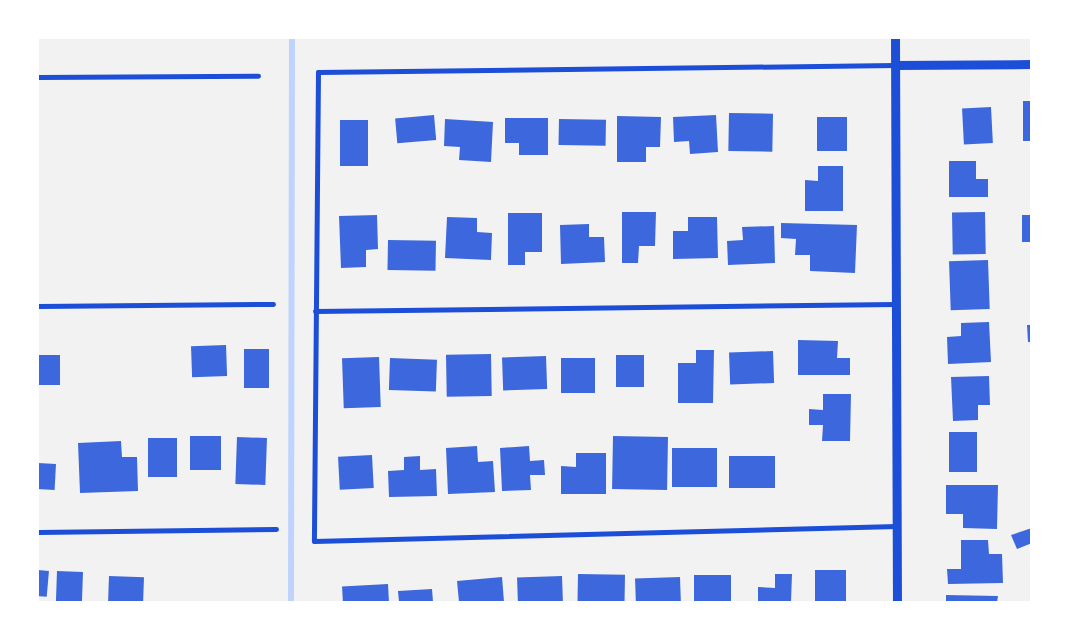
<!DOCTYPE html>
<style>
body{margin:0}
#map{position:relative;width:1069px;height:640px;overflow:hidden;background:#f2f2f2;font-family:"DejaVu Sans",sans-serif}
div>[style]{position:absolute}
.stream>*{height:5.5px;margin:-2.75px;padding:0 2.75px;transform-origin:2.75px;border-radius:2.75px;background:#bfd3fe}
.building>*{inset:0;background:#3d67dc;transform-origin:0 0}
.minor>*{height:5px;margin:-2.5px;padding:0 2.5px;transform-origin:2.5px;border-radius:2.5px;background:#1d4ed8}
.tertiary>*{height:9px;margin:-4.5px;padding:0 4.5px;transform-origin:4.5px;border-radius:4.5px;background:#1d4ed8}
span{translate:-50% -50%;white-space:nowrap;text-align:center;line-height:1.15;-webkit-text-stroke:4px #fff;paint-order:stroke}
.frame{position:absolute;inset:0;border:39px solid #fff;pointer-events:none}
</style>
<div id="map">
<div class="stream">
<div style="left:291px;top:602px;width:564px;rotate:-89.9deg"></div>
</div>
<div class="building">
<div style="left:1023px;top:101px;width:9px;height:40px"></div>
<div style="left:991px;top:107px;width:36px;height:29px;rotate:87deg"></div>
<div style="left:729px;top:113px;width:44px;height:38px;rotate:1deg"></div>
<div style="left:434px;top:115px;width:25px;height:39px;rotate:85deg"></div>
<div style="clip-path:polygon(716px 115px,718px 152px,690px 154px,689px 141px,674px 142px,673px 117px)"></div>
<div style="clip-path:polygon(617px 116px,661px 117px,660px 147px,646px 147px,646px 162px,617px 162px)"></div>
<div style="left:817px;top:117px;width:30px;height:34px"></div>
<div style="clip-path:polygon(505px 118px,548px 118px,548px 155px,519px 155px,519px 143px,505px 143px)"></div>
<div style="clip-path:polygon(445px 119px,493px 122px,491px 162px,459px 160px,460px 147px,444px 146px)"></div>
<div style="left:559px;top:119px;width:47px;height:26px;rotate:1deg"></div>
<div style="left:340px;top:120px;width:28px;height:46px"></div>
<div style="clip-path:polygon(949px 161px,976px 161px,976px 179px,988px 179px,988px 197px,949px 197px)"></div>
<div style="clip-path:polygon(818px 166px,843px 166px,843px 211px,805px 211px,805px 180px,818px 181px)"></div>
<div style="clip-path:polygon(622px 212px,656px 212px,655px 246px,639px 246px,638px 263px,622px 263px)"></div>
<div style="left:985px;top:212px;width:42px;height:33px;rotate:89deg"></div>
<div style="clip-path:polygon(508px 213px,542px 213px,542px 252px,525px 252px,525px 265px,508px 265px)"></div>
<div style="clip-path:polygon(377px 215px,378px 249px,366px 250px,366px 267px,341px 268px,339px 216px)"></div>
<div style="left:1022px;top:215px;width:10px;height:27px"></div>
<div style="clip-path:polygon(447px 217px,477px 218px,477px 232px,492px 233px,491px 260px,445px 258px)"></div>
<div style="clip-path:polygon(688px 217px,717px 217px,718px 258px,673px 259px,673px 231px,688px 231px)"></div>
<div style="clip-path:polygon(781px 223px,857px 225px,855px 273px,810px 271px,810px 255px,795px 255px,796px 239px,781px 238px)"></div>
<div style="clip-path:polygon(589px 224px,589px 237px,604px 237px,605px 262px,561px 264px,560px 225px)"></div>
<div style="clip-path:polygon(774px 226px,775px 263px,728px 265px,727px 241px,743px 240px,742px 227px)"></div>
<div style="left:388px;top:240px;width:48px;height:30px;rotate:1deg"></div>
<div style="left:988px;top:260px;width:49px;height:39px;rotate:88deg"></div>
<div style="clip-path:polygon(989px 322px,991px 362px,948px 364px,947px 337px,961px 336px,961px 323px)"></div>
<div style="clip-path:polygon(1027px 325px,1032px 325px,1032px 342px,1028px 342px)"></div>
<div style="clip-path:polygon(798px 340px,838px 341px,837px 358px,850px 358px,850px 375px,798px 375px)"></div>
<div style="left:226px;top:345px;width:31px;height:35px;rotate:88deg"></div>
<div style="left:244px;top:349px;width:25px;height:39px"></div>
<div style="clip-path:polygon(696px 350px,714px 350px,713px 403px,678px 403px,678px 363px,696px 363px)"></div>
<div style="left:773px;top:351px;width:32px;height:44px;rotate:88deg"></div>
<div style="left:491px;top:354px;width:42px;height:45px;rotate:89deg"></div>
<div style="left:38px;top:355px;width:22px;height:30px"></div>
<div style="left:616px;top:355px;width:28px;height:32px"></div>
<div style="left:546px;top:356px;width:33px;height:44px;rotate:88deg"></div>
<div style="left:379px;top:357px;width:50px;height:37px;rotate:88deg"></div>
<div style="left:390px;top:358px;width:47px;height:32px;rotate:2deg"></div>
<div style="left:561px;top:358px;width:34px;height:35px"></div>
<div style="clip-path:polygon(989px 376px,990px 405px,978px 405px,978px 420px,953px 421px,951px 377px)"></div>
<div style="clip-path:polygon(823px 394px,851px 394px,850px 441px,822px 441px,823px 425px,809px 425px,809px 409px,823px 410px)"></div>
<div style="left:949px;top:432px;width:28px;height:40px"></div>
<div style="left:190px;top:436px;width:31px;height:34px"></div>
<div style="left:613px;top:436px;width:55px;height:53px;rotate:1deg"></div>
<div style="left:237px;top:437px;width:30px;height:47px;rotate:2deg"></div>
<div style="left:148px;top:438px;width:29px;height:39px"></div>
<div style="clip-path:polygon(121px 441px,122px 457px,137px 457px,138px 491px,80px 493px,78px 443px)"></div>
<div style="clip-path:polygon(477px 446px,478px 462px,493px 461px,495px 492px,448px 494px,446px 448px)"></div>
<div style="clip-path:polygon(529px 446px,530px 461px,544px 460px,545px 475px,530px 475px,531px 490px,502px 491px,500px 448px)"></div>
<div style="left:672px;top:448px;width:45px;height:39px"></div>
<div style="clip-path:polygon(576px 453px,606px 453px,606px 494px,561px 494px,561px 466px,576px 467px)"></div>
<div style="left:372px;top:455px;width:33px;height:34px;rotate:87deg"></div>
<div style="clip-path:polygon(420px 456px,420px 470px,436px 469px,437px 496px,389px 497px,388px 471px,404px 470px,404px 457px)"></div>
<div style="left:729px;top:456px;width:46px;height:32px"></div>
<div style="left:38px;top:463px;width:18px;height:26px;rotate:3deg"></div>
<div style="clip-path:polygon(946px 485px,998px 485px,997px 529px,963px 528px,963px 514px,946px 514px)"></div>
<div style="clip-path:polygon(1032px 528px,1032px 543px,1017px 549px,1011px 535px)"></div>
<div style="clip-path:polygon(961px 540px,988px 540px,989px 554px,1002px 554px,1003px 583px,948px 584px,947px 569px,961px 569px)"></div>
<div style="left:38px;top:570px;width:11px;height:26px;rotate:5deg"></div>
<div style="left:815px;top:570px;width:31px;height:32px"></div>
<div style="left:57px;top:571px;width:26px;height:31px;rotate:2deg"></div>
<div style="left:578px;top:574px;width:47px;height:28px;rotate:1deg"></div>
<div style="clip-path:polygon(775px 574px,792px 574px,791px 602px,758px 602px,758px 587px,775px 588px)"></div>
<div style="left:694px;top:575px;width:37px;height:27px"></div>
<div style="left:109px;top:576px;width:35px;height:26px;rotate:2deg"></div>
<div style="left:562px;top:576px;width:26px;height:45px;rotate:88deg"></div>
<div style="clip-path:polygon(502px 577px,504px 602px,459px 602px,457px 581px)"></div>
<div style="left:680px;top:577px;width:25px;height:45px;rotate:88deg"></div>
<div style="left:388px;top:584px;width:18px;height:46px;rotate:87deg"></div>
<div style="clip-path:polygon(432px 589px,433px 602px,399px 602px,398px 591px)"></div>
<div style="clip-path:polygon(946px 595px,998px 596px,997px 602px,946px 602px)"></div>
</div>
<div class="minor">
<div style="left:895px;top:65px;width:577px;rotate:179.3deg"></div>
<div style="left:318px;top:72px;width:469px;rotate:90.5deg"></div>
<div style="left:314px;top:541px;width:583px;rotate:-1.47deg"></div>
<div style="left:38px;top:77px;width:220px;rotate:-0.3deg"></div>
<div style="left:38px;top:306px;width:235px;rotate:-0.5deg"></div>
<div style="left:315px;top:311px;width:581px;rotate:-0.69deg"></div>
<div style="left:38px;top:532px;width:238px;rotate:-0.7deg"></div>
</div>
<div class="tertiary">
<div style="left:895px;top:38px;width:564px;rotate:89.8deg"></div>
<div style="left:895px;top:65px;width:137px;rotate:-0.4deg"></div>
</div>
<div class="frame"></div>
</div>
